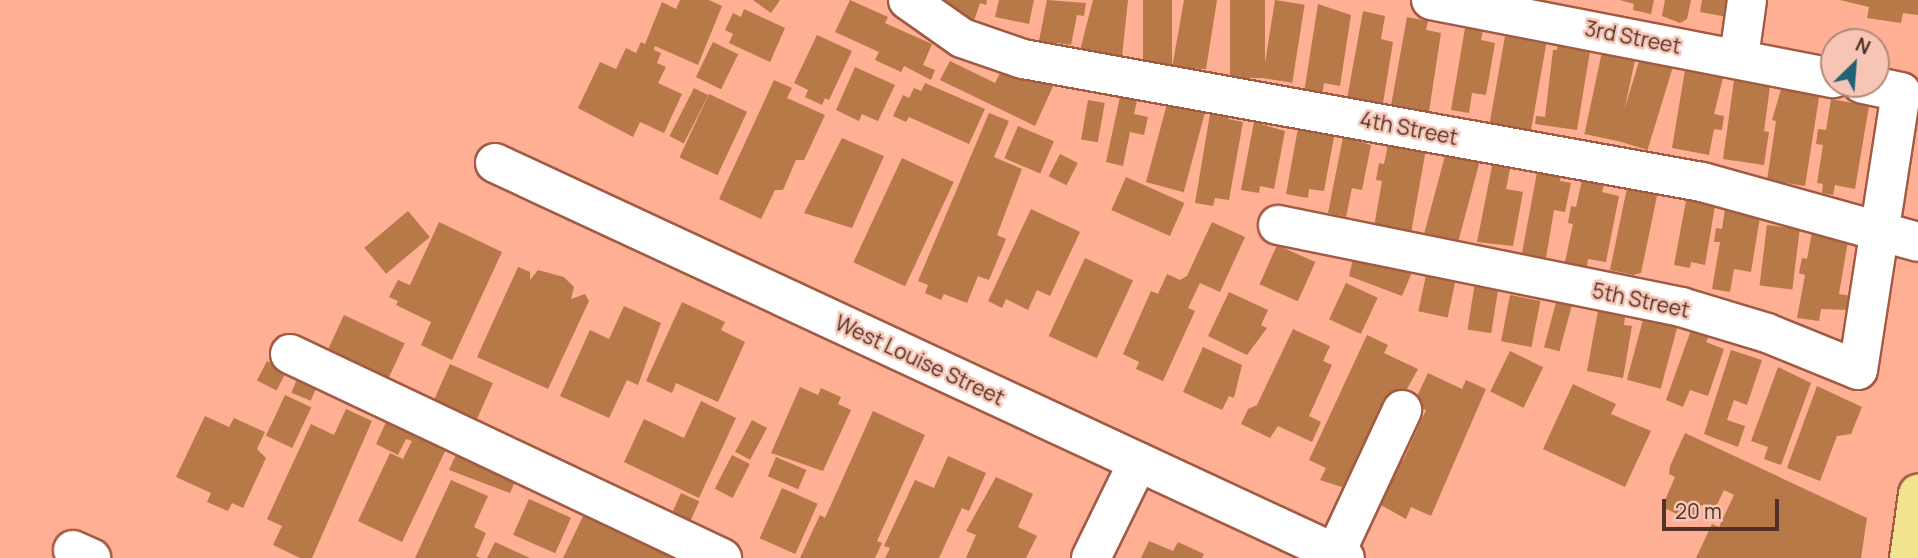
<!DOCTYPE html>
<style>
body{margin:0}
#map{position:relative;width:1918px;height:558px;overflow:hidden;background:#feaf94;font-family:Manrope,sans-serif}
div>[style]{position:absolute}
.building>*{inset:0;background:#b67947;transform-origin:0 0}
.roads{filter:drop-shadow(2px 0 #a25b43) drop-shadow(-2px 0 #a25b43) drop-shadow(0 2px #a25b43) drop-shadow(0 -2px #a25b43)}
.minor>*{height:38px;margin:-19px;padding:0 19px;transform-origin:19px;border-radius:19px;background:#fff}
.major>*{height:38px;margin:-19px;padding:0 19px;transform-origin:19px;border-radius:19px;background:#f1e38f}
span{translate:-50% -50%;white-space:nowrap;text-align:center;line-height:1.15;-webkit-text-stroke:5px #f6c5b5;paint-order:stroke}
.street-label{font-size:21px;color:#523228}
.north{position:absolute;left:1820px;top:28px;width:70px;height:70px;box-sizing:border-box;background:#f6c5b5;border:2px solid #b48a7d;border-radius:50%;rotate:25deg;font-size:19px;font-weight:700;line-height:28px;text-align:center;color:#523228}
.north::after{content:'';display:block;margin:auto;width:24px;height:32px;background:#1f6375;clip-path:polygon(50% 0,100% 100%,50% 72%,0 100%)}
.scale{position:absolute;left:1662px;top:499px;width:117px;height:32px;box-sizing:border-box;border:4px solid #523228;border-top:0;padding-left:9px;font-size:21px;line-height:24px;white-space:nowrap;color:#523228;-webkit-text-stroke:5px #f6c5b5;paint-order:stroke}
</style>
<div id="map">
<div class="building">
<div style="clip-path:polygon(680px 0,709px 0,722px 6px,698px 65px,655px 46px,654px 50px,661px 53px,657px 63px,666px 67px,658px 83px,682px 94px,664px 133px,640px 122px,633px 137px,578px 108px,600px 62px,616px 69px,626px 48px,636px 53px,641px 42px,645px 44px,662px 2px,676px 9px)"></div>
<div style="clip-path:polygon(753px 0,780px 0,771px 13px)"></div>
<div style="clip-path:polygon(850px 0,888px 17px,885px 23px,932px 44px,923px 65px,935px 70px,931px 80px,904px 66px,901px 72px,875px 60px,879px 52px,835px 32px)"></div>
<div style="clip-path:polygon(944px 0,987px 0,986px 5px,980px 3px,974px 21px,940px 9px)"></div>
<div style="clip-path:polygon(999px 0,1034px 0,1029px 24px,995px 17px)"></div>
<div style="clip-path:polygon(1047px 0,1086px 3px,1084px 16px,1077px 15px,1071px 45px,1057px 43px,1056px 50px,1038px 46px)"></div>
<div style="clip-path:polygon(1093px 0,1128px 0,1121px 66px,1078px 58px)"></div>
<div style="left:1143px;top:0;width:29px;height:68px"></div>
<div style="clip-path:polygon(1184px 0,1217px 0,1206px 69px,1172px 68px)"></div>
<div style="left:1230px;top:0;width:35px;height:78px"></div>
<div style="left:1275px;top:0;width:30px;height:79px;rotate:9deg"></div>
<div style="clip-path:polygon(1620px 0,1654px 0,1651px 14px,1633px 10px,1634px 4px)"></div>
<div style="clip-path:polygon(1665px 0,1691px 0,1687px 19px,1680px 23px,1662px 16px)"></div>
<div style="clip-path:polygon(1702px 0,1736px 0,1733px 18px,1700px 12px)"></div>
<div style="clip-path:polygon(1840px 0,1918px 0,1918px 15px,1903px 13px,1901px 23px,1867px 18px,1869px 7px)"></div>
<div style="clip-path:polygon(1318px 4px,1351px 15px,1340px 86px,1324px 83px,1321px 102px,1303px 99px)"></div>
<div style="clip-path:polygon(744px 9px,785px 28px,770px 62px,729px 43px,733px 34px,725px 30px,733px 13px,741px 17px)"></div>
<div style="clip-path:polygon(1363px 11px,1385px 16px,1381px 39px,1393px 42px,1383px 103px,1347px 99px)"></div>
<div style="clip-path:polygon(1407px 17px,1428px 21px,1426px 30px,1441px 33px,1428px 118px,1390px 111px)"></div>
<div style="clip-path:polygon(1465px 28px,1483px 30px,1481px 40px,1495px 43px,1486px 95px,1472px 93px,1469px 113px,1451px 110px)"></div>
<div style="clip-path:polygon(817px 35px,852px 51px,829px 100px,825px 98px,822px 105px,805px 97px,808px 90px,794px 83px)"></div>
<div style="left:1505px;top:36px;width:42px;height:95px;rotate:10deg"></div>
<div style="clip-path:polygon(1558px 40px,1591px 45px,1577px 130px,1535px 124px,1536px 116px,1545px 117px,1553px 50px,1557px 50px)"></div>
<div style="left:713px;top:42px;width:28px;height:39px;rotate:26deg"></div>
<div style="left:1603px;top:47px;width:34px;height:89px;rotate:12deg"></div>
<div style="left:1641px;top:55px;width:34px;height:89px;rotate:17deg"></div>
<div style="clip-path:polygon(950px 61px,995px 83px,1002px 69px,1054px 84px,1035px 126px,940px 80px)"></div>
<div style="clip-path:polygon(1686px 64px,1724px 74px,1714px 114px,1724px 116px,1722px 130px,1714px 129px,1709px 155px,1672px 148px)"></div>
<div style="clip-path:polygon(855px 67px,895px 85px,878px 121px,862px 114px,859px 121px,836px 110px)"></div>
<div style="clip-path:polygon(1735px 73px,1771px 79px,1764px 131px,1769px 132px,1764px 165px,1723px 159px)"></div>
<div style="clip-path:polygon(1784px 79px,1821px 85px,1805px 186px,1767px 180px,1776px 121px,1772px 120px)"></div>
<div style="clip-path:polygon(774px 80px,792px 88px,787px 98px,825px 115px,804px 160px,796px 160px,783px 190px,775px 190px,761px 219px,719px 199px)"></div>
<div style="clip-path:polygon(925px 83px,985px 109px,969px 144px,909px 117px,906px 122px,893px 116px,903px 95px,909px 98px,914px 88px,921px 91px)"></div>
<div style="left:694px;top:88px;width:16px;height:54px;rotate:27deg"></div>
<div style="clip-path:polygon(1121px 92px,1138px 96px,1134px 114px,1148px 117px,1144px 135px,1130px 132px,1123px 166px,1106px 162px)"></div>
<div style="left:709px;top:94px;width:42px;height:70px;rotate:25deg"></div>
<div style="clip-path:polygon(1831px 99px,1869px 106px,1855px 189px,1835px 185px,1833px 195px,1822px 193px,1823px 184px,1817px 183px,1823px 145px,1816px 144px,1818px 129px,1826px 130px)"></div>
<div style="left:1088px;top:100px;width:17px;height:40px;rotate:10deg"></div>
<div style="left:1168px;top:100px;width:39px;height:85px;rotate:15deg"></div>
<div style="clip-path:polygon(1211px 108px,1230px 111px,1228px 119px,1243px 122px,1229px 200px,1215px 198px,1213px 206px,1195px 203px)"></div>
<div style="clip-path:polygon(989px 113px,1009px 121px,994px 157px,1022px 169px,997px 235px,1006px 239px,989px 280px,978px 276px,967px 303px,944px 294px,941px 300px,925px 293px,928px 285px,918px 281px)"></div>
<div style="clip-path:polygon(1254px 122px,1285px 131px,1274px 189px,1260px 186px,1259px 193px,1241px 190px)"></div>
<div style="left:1018px;top:126px;width:39px;height:35px;rotate:23deg"></div>
<div style="clip-path:polygon(1298px 128px,1334px 137px,1324px 191px,1309px 189px,1308px 198px,1286px 194px)"></div>
<div style="clip-path:polygon(1343px 137px,1371px 145px,1362px 190px,1352px 188px,1346px 217px,1328px 213px)"></div>
<div style="clip-path:polygon(842px 138px,884px 156px,852px 228px,804px 213px)"></div>
<div style="clip-path:polygon(1389px 139px,1426px 149px,1411px 233px,1374px 227px,1382px 181px,1376px 180px,1379px 163px,1384px 164px)"></div>
<div style="left:1446px;top:152px;width:35px;height:89px;rotate:15deg"></div>
<div style="left:1060px;top:154px;width:20px;height:25px;rotate:27deg"></div>
<div style="left:902px;top:158px;width:57px;height:115px;rotate:25deg"></div>
<div style="clip-path:polygon(1493px 161px,1511px 164px,1506px 189px,1523px 192px,1513px 246px,1477px 242px)"></div>
<div style="clip-path:polygon(1538px 167px,1562px 171px,1560px 181px,1571px 183px,1565px 212px,1554px 210px,1546px 258px,1522px 253px)"></div>
<div style="clip-path:polygon(1583px 176px,1605px 181px,1602px 192px,1619px 196px,1606px 262px,1588px 259px,1587px 267px,1565px 262px,1573px 224px,1568px 223px,1571px 206px,1576px 207px)"></div>
<div style="left:1126px;top:177px;width:64px;height:36px;rotate:24deg"></div>
<div style="clip-path:polygon(1628px 183px,1658px 191px,1641px 273px,1633px 275px,1610px 270px)"></div>
<div style="clip-path:polygon(1687px 195px,1715px 206px,1705px 265px,1691px 262px,1690px 268px,1674px 265px)"></div>
<div style="clip-path:polygon(1726px 202px,1761px 211px,1751px 272px,1734px 269px,1730px 292px,1712px 289px,1720px 242px,1714px 242px,1716px 228px,1722px 229px)"></div>
<div style="clip-path:polygon(1031px 209px,1080px 232px,1050px 296px,1037px 290px,1028px 310px,1006px 299px,1002px 308px,988px 301px)"></div>
<div style="left:408px;top:211px;width:34px;height:57px;rotate:50deg"></div>
<div style="clip-path:polygon(439px 222px,502px 252px,452px 360px,421px 345px,431px 322px,396px 305px,398px 301px,389px 297px,398px 280px,410px 285px)"></div>
<div style="clip-path:polygon(1212px 222px,1245px 237px,1220px 292px,1200px 283px,1188px 308px,1195px 311px,1163px 381px,1136px 369px,1139px 362px,1123px 354px,1151px 291px,1158px 294px,1167px 274px,1180px 280px,1187px 276px)"></div>
<div style="left:1767px;top:225px;width:33px;height:61px;rotate:7deg"></div>
<div style="clip-path:polygon(1812px 232px,1848px 241px,1839px 294px,1851px 296px,1849px 310px,1821px 309px,1819px 321px,1797px 318px,1805px 275px,1799px 273px,1802px 258px,1807px 259px)"></div>
<div style="left:1277px;top:245px;width:42px;height:43px;rotate:24deg"></div>
<div style="clip-path:polygon(1369px 255px,1413px 270px,1402px 296px,1349px 276px,1353px 259px,1367px 265px)"></div>
<div style="left:1085px;top:258px;width:53px;height:86px;rotate:25deg"></div>
<div style="clip-path:polygon(518px 267px,530px 272px,530px 280px,538px 270px,564px 277px,574px 287px,571px 299px,585px 294px,589px 301px,548px 389px,477px 357px)"></div>
<div style="left:1426px;top:275px;width:30px;height:37px;rotate:12deg"></div>
<div style="left:1475px;top:282px;width:24px;height:48px;rotate:9deg"></div>
<div style="left:1346px;top:283px;width:35px;height:40px;rotate:25deg"></div>
<div style="clip-path:polygon(1229px 292px,1268px 310px,1261px 325px,1267px 328px,1247px 355px,1208px 336px)"></div>
<div style="left:1510px;top:295px;width:31px;height:47px;rotate:11deg"></div>
<div style="left:1558px;top:295px;width:16px;height:54px;rotate:15deg"></div>
<div style="clip-path:polygon(682px 302px,725px 322px,721px 330px,745px 342px,718px 402px,676px 383px,672px 393px,646px 381px)"></div>
<div style="clip-path:polygon(1599px 305px,1626px 309px,1624px 325px,1632px 326px,1623px 378px,1587px 371px)"></div>
<div style="clip-path:polygon(624px 306px,661px 323px,638px 385px,627px 380px,609px 418px,560px 396px,590px 330px,609px 339px)"></div>
<div style="left:344px;top:315px;width:67px;height:43px;rotate:25deg"></div>
<div style="left:1644px;top:316px;width:35px;height:66px;rotate:15deg"></div>
<div style="clip-path:polygon(1293px 329px,1330px 346px,1323px 361px,1332px 365px,1309px 416px,1321px 422px,1312px 442px,1278px 426px,1270px 438px,1241px 424px,1248px 409px,1257px 405px)"></div>
<div style="clip-path:polygon(1691px 330px,1709px 336px,1706px 342px,1724px 349px,1708px 396px,1690px 390px,1683px 407px,1666px 400px)"></div>
<div style="clip-path:polygon(1367px 335px,1388px 345px,1384px 353px,1418px 369px,1351px 490px,1320px 480px,1326px 468px,1309px 460px)"></div>
<div style="clip-path:polygon(1203px 347px,1242px 365px,1234px 398px,1229px 396px,1222px 410px,1183px 392px)"></div>
<div style="clip-path:polygon(1731px 350px,1762px 360px,1747px 405px,1734px 400px,1727px 420px,1745px 426px,1738px 447px,1704px 434px)"></div>
<div style="left:1510px;top:351px;width:37px;height:45px;rotate:26deg"></div>
<div style="left:267px;top:361px;width:22px;height:22px;rotate:27deg"></div>
<div style="left:450px;top:364px;width:47px;height:43px;rotate:24deg"></div>
<div style="clip-path:polygon(1778px 367px,1811px 383px,1781px 465px,1764px 459px,1768px 447px,1751px 441px)"></div>
<div style="clip-path:polygon(1428px 373px,1462px 389px,1466px 380px,1486px 389px,1431px 516px,1411px 507px,1406px 519px,1379px 504px,1396px 458px,1403px 461px,1426px 410px,1413px 405px)"></div>
<div style="left:298px;top:377px;width:21px;height:17px;rotate:23deg"></div>
<div style="clip-path:polygon(1573px 384px,1616px 404px,1611px 414px,1651px 431px,1625px 487px,1543px 449px)"></div>
<div style="clip-path:polygon(1817px 386px,1862px 407px,1851px 434px,1837px 436px,1820px 481px,1787px 468px)"></div>
<div style="clip-path:polygon(800px 387px,818px 395px,821px 388px,841px 397px,838px 404px,851px 410px,823px 471px,771px 453px)"></div>
<div style="left:285px;top:395px;width:29px;height:45px;rotate:25deg"></div>
<div style="clip-path:polygon(701px 401px,736px 418px,699px 498px,624px 462px,644px 419px,684px 438px)"></div>
<div style="clip-path:polygon(346px 409px,372px 421px,312px 558px,300px 558px,273px 545px,282px 526px,267px 519px,311px 424px,334px 435px)"></div>
<div style="clip-path:polygon(391px 411px,449px 443px,402px 542px,358px 521px,390px 453px,403px 459px,412px 441px,406px 439px,398px 455px,376px 444px)"></div>
<div style="clip-path:polygon(873px 411px,925px 435px,877px 541px,882px 543px,875px 558px,800px 558px,820px 515px,825px 518px)"></div>
<div style="clip-path:polygon(205px 416px,229px 427px,234px 418px,265px 432px,257px 449px,266px 458px,243px 508px,232px 503px,228px 511px,207px 502px,211px 493px,176px 477px)"></div>
<div style="left:752px;top:420px;width:17px;height:36px;rotate:28deg"></div>
<div style="clip-path:polygon(1685px 433px,1867px 518px,1861px 558px,1696px 558px,1712px 524px,1719px 527px,1734px 495px,1724px 490px,1714px 511px,1701px 505px,1694px 522px,1662px 507px,1675px 477px,1669px 474px,1670px 466px)"></div>
<div style="clip-path:polygon(459px 448px,518px 475px,510px 493px,449px 470px)"></div>
<div style="left:732px;top:455px;width:20px;height:38px;rotate:27deg"></div>
<div style="clip-path:polygon(948px 456px,986px 473px,969px 511px,962px 508px,939px 558px,885px 558px,890px 548px,884px 546px,915px 480px,934px 488px)"></div>
<div style="left:776px;top:457px;width:33px;height:21px;rotate:23deg"></div>
<div style="clip-path:polygon(996px 477px,1033px 494px,1018px 527px,1037px 536px,1026px 558px,966px 558px,976px 535px,966px 531px)"></div>
<div style="clip-path:polygon(451px 480px,488px 496px,474px 527px,486px 533px,476px 556px,480px 558px,415px 558px)"></div>
<div style="left:782px;top:488px;width:39px;height:55px;rotate:24deg"></div>
<div style="left:681px;top:493px;width:20px;height:21px;rotate:24deg"></div>
<div style="left:529px;top:499px;width:46px;height:39px;rotate:24deg"></div>
<div style="clip-path:polygon(585px 512px,682px 558px,563px 558px)"></div>
<div style="clip-path:polygon(1149px 541px,1173px 551px,1178px 542px,1204px 554px,1202px 558px,1141px 558px)"></div>
<div style="clip-path:polygon(495px 542px,530px 558px,487px 558px)"></div>
</div>
<div class="roads">
<div class="minor">
<div style="left:908px;top:0;width:66px;rotate:35.1deg"></div>
<div style="left:962px;top:38px;width:65px;rotate:19deg"></div>
<div style="left:1023px;top:59px;width:690px;rotate:10.27deg"></div>
<div style="left:1702px;top:182px;width:224px;rotate:15.5deg"></div>
<div style="left:1431px;top:0;width:410px;rotate:11deg"></div>
<div style="left:1739px;top:57px;width:58px;rotate:-82deg"></div>
<div style="left:495px;top:163px;width:937px;rotate:24.92deg"></div>
<div style="left:1278px;top:225px;width:411px;rotate:11.5deg"></div>
<div style="left:1681px;top:307px;width:90px;rotate:16.8deg"></div>
<div style="left:1767px;top:333px;width:98px;rotate:22.1deg"></div>
<div style="left:1858px;top:370px;width:281px;rotate:-81.2deg"></div>
<div style="left:1901px;top:92px;width:40px;rotate:-168deg"></div>
<div style="left:290px;top:354px;width:478px;rotate:25.3deg"></div>
<div style="left:73px;top:550px;width:20px;rotate:24deg"></div>
<div style="left:1335px;top:554px;width:159px;rotate:-65deg"></div>
<div style="left:1091px;top:558px;width:107px;rotate:-63.9deg"></div>
</div>
<div class="major">
<div style="left:1909px;top:558px;width:65px;rotate:-82deg"></div>
</div>
</div>
<div class="street-label">
<span style="left:1633px;top:37px;rotate:11deg">3rd Street</span>
<span style="left:1409px;top:128px;rotate:11deg">4th Street</span>
<span style="left:1641px;top:300px;rotate:12deg">5th Street</span>
<span style="left:920px;top:360px;rotate:25deg">West Louise Street</span>
</div>
<div class="north">N</div>
<div class="scale">20 m</div>
</div>
